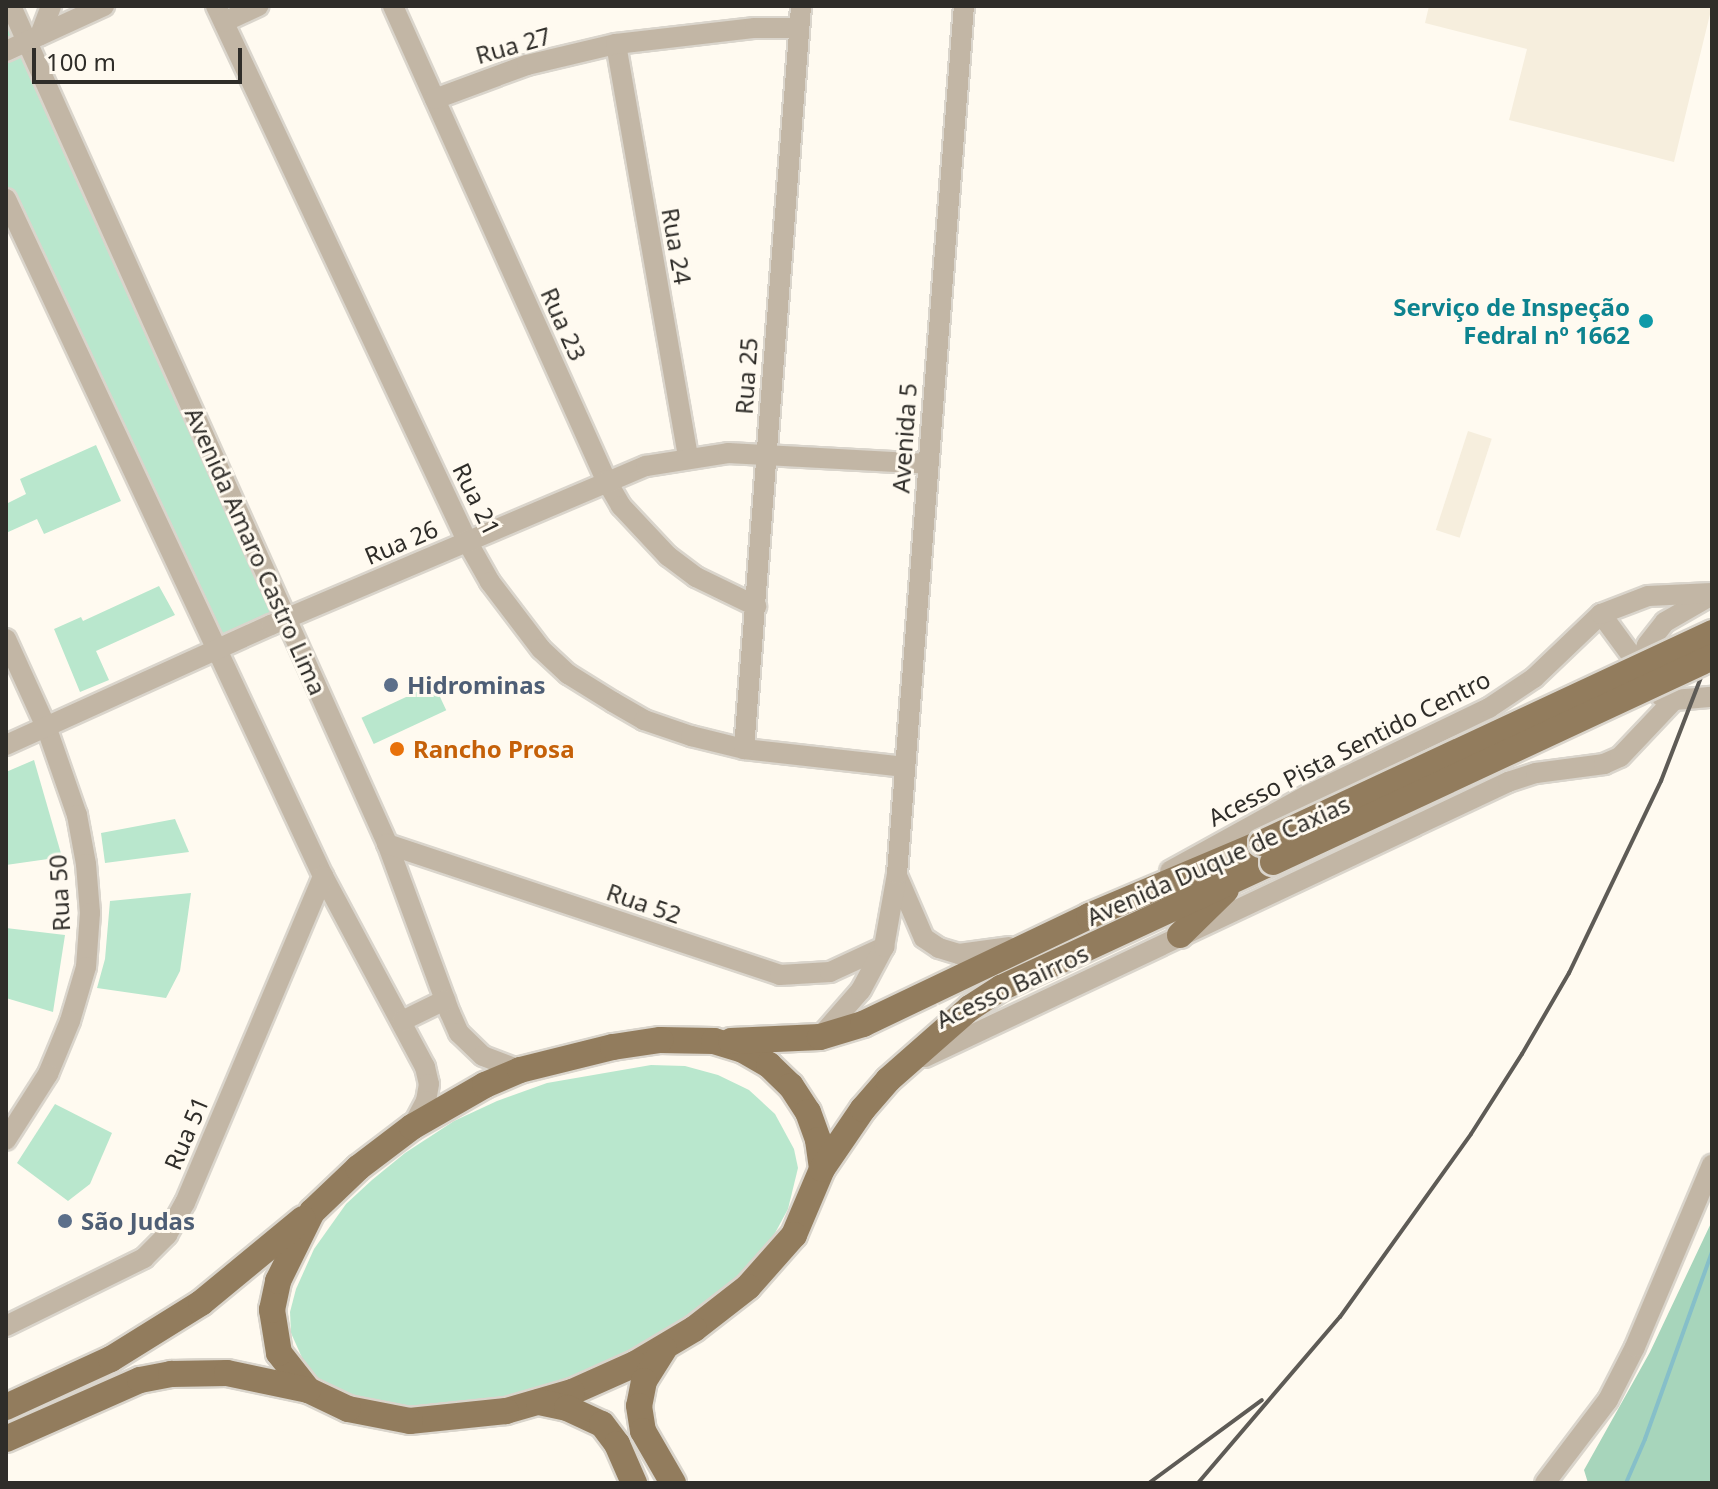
<!DOCTYPE html>
<meta charset="utf-8">
<style>
body{margin:0}
#map{position:relative;width:1718px;height:1489px;overflow:hidden;background:#fffaf0;font-family:"Noto Sans",sans-serif}
div>[style]{position:absolute}
.built>*{inset:0;background:#f6eedd;transform-origin:0 0}
.green>*{inset:0;background:#b9e7cd;transform-origin:0 0}
.forest>*{inset:0;background:#a7d5bb}
.stream>*{height:4px;margin:-2px;padding:0 2px;transform-origin:2px;border-radius:2px;background:#86bfc9}
.roads{filter:drop-shadow(2px 0 #dad5cc) drop-shadow(-2px 0 #dad5cc) drop-shadow(0 2px #dad5cc) drop-shadow(0 -2px #dad5cc)}
.minor>*{height:20px;margin:-10px;padding:0 10px;transform-origin:10px;border-radius:10px;background:#c2b6a5}
.major>*{height:26px;margin:-13px;padding:0 13px;transform-origin:13px;border-radius:13px;background:#927c5d}
.rail>*{height:4px;margin:-2px;padding:0 2px;transform-origin:2px;border-radius:2px;background:#5e5b56}
.bridges{filter:drop-shadow(2px 0 #dad5cc) drop-shadow(-2px 0 #dad5cc) drop-shadow(0 2px #dad5cc) drop-shadow(0 -2px #dad5cc)}
.major-bridge>*{height:26px;margin:-13px;padding:0 13px;transform-origin:13px;border-radius:13px;background:#927c5d}
.dots>*{width:22px;height:22px;translate:-50% -50%;box-sizing:border-box;border:4px solid #fffaf0;border-radius:50%}
span{translate:-50% -50%;white-space:nowrap;text-align:center;line-height:1.15;-webkit-text-stroke:6px #fffaf0;paint-order:stroke}
.street-label{font-size:24px;color:#2f2d29}
.culture-label{font-size:24px;color:#0d838f;font-weight:700}
.right{translate:-100% -50%;text-align:right}
.service-label{font-size:24px;color:#4e5e75;font-weight:700}
.left{translate:0 -50%;text-align:left}
.food-label{font-size:24px;color:#c56008;font-weight:700}
.frame{position:absolute;inset:0;border:8px solid #2f2d29;pointer-events:none}
.scale{position:absolute;left:32px;top:48px;width:210px;height:36px;box-sizing:border-box;border:4px solid #2f2d29;border-top:0;padding-left:10px;font-size:24px;line-height:28px;white-space:nowrap;color:#2f2d29;-webkit-text-stroke:6px #fffaf0;paint-order:stroke}
</style>
<div id="map">
<div class="built">
<div style="clip-path:polygon(1429px 6px,1712px 6px,1674px 162px,1509px 120px,1527px 49px,1425px 23px)"></div>
<div style="left:1468px;top:431px;width:25px;height:104px;rotate:18deg"></div>
</div>
<div class="green">
<div style="clip-path:polygon(6px 6px,273px 611px,214px 638px,6px 188px)"></div>
<div style="clip-path:polygon(96px 445px,121px 501px,44px 534px,37px 519px,6px 533px,6px 504px,26px 494px,20px 479px)"></div>
<div style="clip-path:polygon(159px 586px,175px 615px,96px 651px,109px 680px,80px 692px,54px 629px,81px 617px,83px 621px)"></div>
<div style="left:434px;top:684px;width:29px;height:80px;rotate:65deg"></div>
<div style="clip-path:polygon(34px 760px,62px 857px,6px 865px,6px 772px)"></div>
<div style="clip-path:polygon(175px 819px,189px 852px,105px 863px,101px 833px)"></div>
<div style="clip-path:polygon(191px 893px,180px 971px,166px 998px,97px 988px,105px 959px,110px 901px)"></div>
<div style="clip-path:polygon(6px 928px,65px 935px,53px 1012px,6px 998px)"></div>
<div style="clip-path:polygon(651px 1065px,685px 1066px,718px 1075px,749px 1090px,775px 1114px,794px 1149px,798px 1168px,788px 1209px,774px 1235px,732px 1283px,682px 1322px,625px 1356px,570px 1380px,509px 1398px,449px 1408px,390px 1408px,339px 1393px,308px 1371px,291px 1333px,290px 1312px,296px 1289px,314px 1249px,346px 1204px,372px 1180px,405px 1153px,454px 1121px,497px 1101px,547px 1083px)"></div>
<div style="clip-path:polygon(55px 1104px,112px 1133px,90px 1184px,68px 1201px,17px 1163px)"></div>
</div>
<div class="forest">
<div style="clip-path:polygon(1712px 1221px,1712px 1483px,1588px 1483px,1584px 1470px,1650px 1352px)"></div>
</div>
<div class="stream">
<div style="left:1626px;top:1483px;width:48px;rotate:-66.6deg"></div>
<div style="left:1645px;top:1439px;width:199px;rotate:-70.3deg"></div>
</div>
<div class="roads">
<div class="minor">
<div style="left:11px;top:6px;width:918px;rotate:65.81deg"></div>
<div style="left:387px;top:843px;width:181px;rotate:69.7deg"></div>
<div style="left:450px;top:1013px;width:22px;rotate:66deg"></div>
<div style="left:459px;top:1033px;width:33px;rotate:44deg"></div>
<div style="left:483px;top:1056px;width:40px;rotate:21deg"></div>
<div style="left:216px;top:6px;width:593px;rotate:64.86deg"></div>
<div style="left:468px;top:543px;width:45px;rotate:60.6deg"></div>
<div style="left:490px;top:582px;width:84px;rotate:52.7deg"></div>
<div style="left:541px;top:649px;width:37px;rotate:43deg"></div>
<div style="left:568px;top:674px;width:53px;rotate:31.9deg"></div>
<div style="left:613px;top:702px;width:36px;rotate:30deg"></div>
<div style="left:644px;top:720px;width:50px;rotate:18.8deg"></div>
<div style="left:691px;top:736px;width:55px;rotate:13.8deg"></div>
<div style="left:744px;top:749px;width:162px;rotate:6.4deg"></div>
<div style="left:393px;top:6px;width:520px;rotate:65.8deg"></div>
<div style="left:606px;top:480px;width:30px;rotate:60deg"></div>
<div style="left:621px;top:506px;width:69px;rotate:46.8deg"></div>
<div style="left:668px;top:556px;width:35px;rotate:37deg"></div>
<div style="left:696px;top:577px;width:67px;rotate:25.8deg"></div>
<div style="left:224px;top:22px;width:38px;rotate:-25deg"></div>
<div style="left:40px;top:35px;width:31px;rotate:-69deg"></div>
<div style="left:616px;top:44px;width:419px;rotate:80.1deg"></div>
<div style="left:6px;top:51px;width:108px;rotate:-24.7deg"></div>
<div style="left:435px;top:99px;width:98px;rotate:-20.3deg"></div>
<div style="left:527px;top:65px;width:91px;rotate:-13.3deg"></div>
<div style="left:616px;top:44px;width:140px;rotate:-6.6deg"></div>
<div style="left:755px;top:28px;width:44px"></div>
<div style="left:6px;top:199px;width:748px;rotate:64.91deg"></div>
<div style="left:323px;top:876px;width:217px;rotate:61.9deg"></div>
<div style="left:425px;top:1067px;width:17px;rotate:77deg"></div>
<div style="left:429px;top:1084px;width:17px;rotate:100deg"></div>
<div style="left:426px;top:1101px;width:30px;rotate:118deg"></div>
<div style="left:1601px;top:614px;width:64px;rotate:53.8deg"></div>
<div style="left:6px;top:639px;width:99px;rotate:65.5deg"></div>
<div style="left:47px;top:729px;width:91px;rotate:70.8deg"></div>
<div style="left:77px;top:815px;width:50px;rotate:79.6deg"></div>
<div style="left:86px;top:864px;width:49px;rotate:85.3deg"></div>
<div style="left:90px;top:913px;width:54px;rotate:94.2deg"></div>
<div style="left:86px;top:967px;width:56px;rotate:106.5deg"></div>
<div style="left:70px;top:1021px;width:57px;rotate:112.5deg"></div>
<div style="left:48px;top:1074px;width:78px;rotate:122.5deg"></div>
<div style="left:1641px;top:672px;width:6px;rotate:-108deg"></div>
<div style="left:1639px;top:666px;width:22px;rotate:-69deg"></div>
<div style="left:1647px;top:645px;width:29px;rotate:-52deg"></div>
<div style="left:1665px;top:622px;width:54px;rotate:-29.9deg"></div>
<div style="left:1661px;top:696px;width:14px;rotate:17deg"></div>
<div style="left:1674px;top:700px;width:38px;rotate:-5deg"></div>
<div style="left:6px;top:745px;width:291px;rotate:-24.4deg"></div>
<div style="left:271px;top:625px;width:407px;rotate:-23deg"></div>
<div style="left:646px;top:466px;width:83px;rotate:-9deg"></div>
<div style="left:728px;top:453px;width:201px;rotate:3.1deg"></div>
<div style="left:744px;top:749px;width:745px;rotate:-85.61deg"></div>
<div style="left:387px;top:844px;width:414px;rotate:18.4deg"></div>
<div style="left:780px;top:975px;width:50px;rotate:-3.4deg"></div>
<div style="left:830px;top:972px;width:60px;rotate:-24.8deg"></div>
<div style="left:1170px;top:871px;width:155px;rotate:-28.9deg"></div>
<div style="left:1306px;top:796px;width:203px;rotate:-25.7deg"></div>
<div style="left:1489px;top:708px;width:54px;rotate:-33.7deg"></div>
<div style="left:1534px;top:678px;width:93px;rotate:-43.7deg"></div>
<div style="left:1601px;top:614px;width:50px;rotate:-21deg"></div>
<div style="left:1648px;top:596px;width:64px;rotate:-2.7deg"></div>
<div style="left:898px;top:878px;width:65px;rotate:66.6deg"></div>
<div style="left:924px;top:938px;width:18px;rotate:34deg"></div>
<div style="left:939px;top:948px;width:21px;rotate:17deg"></div>
<div style="left:959px;top:954px;width:50px;rotate:-8deg"></div>
<div style="left:402px;top:1021px;width:48px;rotate:-26deg"></div>
<div style="left:820px;top:1037px;width:62px;rotate:-48.9deg"></div>
<div style="left:861px;top:990px;width:49px;rotate:-61.9deg"></div>
<div style="left:884px;top:947px;width:74px;rotate:-79.9deg"></div>
<div style="left:897px;top:874px;width:871px;rotate:-85.59deg"></div>
<div style="left:925px;top:1057px;width:645px;rotate:-25.25deg"></div>
<div style="left:1508px;top:782px;width:29px;rotate:-18deg"></div>
<div style="left:1536px;top:773px;width:69px;rotate:-7.5deg"></div>
<div style="left:1604px;top:764px;width:17px;rotate:-24deg"></div>
<div style="left:1620px;top:757px;width:79px;rotate:-46.5deg"></div>
<div style="left:6px;top:1326px;width:154px;rotate:-26.2deg"></div>
<div style="left:144px;top:1258px;width:33px;rotate:-45deg"></div>
<div style="left:167px;top:1235px;width:37px;rotate:-61deg"></div>
<div style="left:185px;top:1203px;width:355px;rotate:-67.1deg"></div>
<div style="left:1545px;top:1483px;width:104px;rotate:-52.8deg"></div>
<div style="left:1608px;top:1400px;width:59px;rotate:-63deg"></div>
<div style="left:1635px;top:1347px;width:198px;rotate:-67.1deg"></div>
</div>
<div class="major">
<div style="left:1180px;top:935px;width:64px;rotate:-44.4deg"></div>
<div style="left:660px;top:1040px;width:54px;rotate:1.1deg"></div>
<div style="left:714px;top:1041px;width:30px;rotate:17deg"></div>
<div style="left:743px;top:1050px;width:30px;rotate:30deg"></div>
<div style="left:769px;top:1065px;width:30px;rotate:44deg"></div>
<div style="left:791px;top:1086px;width:31px;rotate:57deg"></div>
<div style="left:808px;top:1112px;width:30px;rotate:70deg"></div>
<div style="left:818px;top:1140px;width:29px;rotate:82deg"></div>
<div style="left:822px;top:1169px;width:72px;rotate:113deg"></div>
<div style="left:794px;top:1235px;width:69px;rotate:131.5deg"></div>
<div style="left:748px;top:1287px;width:68px;rotate:142.1deg"></div>
<div style="left:694px;top:1329px;width:69px;rotate:149.3deg"></div>
<div style="left:635px;top:1364px;width:69px;rotate:156deg"></div>
<div style="left:572px;top:1392px;width:69px;rotate:163.9deg"></div>
<div style="left:506px;top:1411px;width:97px;rotate:174.1deg"></div>
<div style="left:410px;top:1421px;width:63px;rotate:-169deg"></div>
<div style="left:348px;top:1409px;width:44px;rotate:-154.6deg"></div>
<div style="left:308px;top:1390px;width:47px;rotate:-128.1deg"></div>
<div style="left:279px;top:1353px;width:44px;rotate:-99.2deg"></div>
<div style="left:272px;top:1310px;width:30px;rotate:-78deg"></div>
<div style="left:278px;top:1281px;width:77px;rotate:-63.8deg"></div>
<div style="left:312px;top:1212px;width:64px;rotate:-43.7deg"></div>
<div style="left:358px;top:1168px;width:68px;rotate:-37.2deg"></div>
<div style="left:412px;top:1127px;width:84px;rotate:-29.9deg"></div>
<div style="left:485px;top:1085px;width:38px;rotate:-23deg"></div>
<div style="left:520px;top:1070px;width:96px;rotate:-13.9deg"></div>
<div style="left:613px;top:1047px;width:48px;rotate:-8.5deg"></div>
<div style="left:731px;top:1041px;width:89px;rotate:-2.6deg"></div>
<div style="left:820px;top:1037px;width:45px;rotate:-16.8deg"></div>
<div style="left:863px;top:1024px;width:250px;rotate:-25.5deg"></div>
<div style="left:1089px;top:916px;width:188px;rotate:-22.9deg"></div>
<div style="left:822px;top:1169px;width:73px;rotate:-55.7deg"></div>
<div style="left:863px;top:1109px;width:38px;rotate:-49deg"></div>
<div style="left:888px;top:1080px;width:109px;rotate:-41.3deg"></div>
<div style="left:970px;top:1008px;width:37px;rotate:-33deg"></div>
<div style="left:1001px;top:988px;width:300px;rotate:-24.9deg"></div>
<div style="left:664px;top:1349px;width:38px;rotate:122deg"></div>
<div style="left:644px;top:1381px;width:25px;rotate:101deg"></div>
<div style="left:639px;top:1406px;width:25px;rotate:81deg"></div>
<div style="left:643px;top:1431px;width:60px;rotate:60deg"></div>
<div style="left:539px;top:1402px;width:29px;rotate:12deg"></div>
<div style="left:567px;top:1408px;width:38px;rotate:25deg"></div>
<div style="left:602px;top:1424px;width:25px;rotate:53deg"></div>
<div style="left:617px;top:1444px;width:43px;rotate:66.4deg"></div>
<div style="left:6px;top:1407px;width:115px;rotate:-24.6deg"></div>
<div style="left:111px;top:1359px;width:106px;rotate:-31.9deg"></div>
<div style="left:201px;top:1303px;width:132px;rotate:-39.5deg"></div>
<div style="left:6px;top:1439px;width:146px;rotate:-23.8deg"></div>
<div style="left:140px;top:1380px;width:32px;rotate:-11deg"></div>
<div style="left:171px;top:1374px;width:56px;rotate:-1deg"></div>
<div style="left:227px;top:1373px;width:83px;rotate:11.9deg"></div>
</div>
</div>
<div class="rail">
<div style="left:1149px;top:1483px;width:140px;rotate:-36.3deg"></div>
<div style="left:1198px;top:1483px;width:218px;rotate:-49.5deg"></div>
<div style="left:1340px;top:1317px;width:225px;rotate:-54.4deg"></div>
<div style="left:1471px;top:1134px;width:95px;rotate:-57.5deg"></div>
<div style="left:1522px;top:1054px;width:94px;rotate:-59.9deg"></div>
<div style="left:1569px;top:973px;width:213px;rotate:-64.4deg"></div>
<div style="left:1661px;top:781px;width:142px;rotate:-68.9deg"></div>
</div>
<div class="bridges">
<div class="major-bridge">
<div style="left:1262px;top:843px;width:497px;rotate:-25deg"></div>
<div style="left:1273px;top:862px;width:485px;rotate:-25deg"></div>
</div>
</div>
<div class="dots">
<div style="left:1646px;top:321px;background:#0f9aa8"></div>
<div style="left:391px;top:685px;background:#5c6f8a"></div>
<div style="left:397px;top:749px;background:#e8710a"></div>
<div style="left:65px;top:1221px;background:#5c6f8a"></div>
</div>
<div class="street-label">
<span style="left:513px;top:45px;rotate:-16deg">Rua 27</span>
<span style="left:677px;top:246px;rotate:80deg">Rua 24</span>
<span style="left:564px;top:324px;rotate:66deg">Rua 23</span>
<span style="left:746px;top:376px;rotate:-86deg">Rua 25</span>
<span style="left:904px;top:438px;rotate:-86deg">Avenida 5</span>
<span style="left:477px;top:499px;rotate:64deg">Rua 21</span>
<span style="left:401px;top:542px;rotate:-23deg">Rua 26</span>
<span style="left:256px;top:551px;rotate:66deg">Avenida Amaro Castro Lima</span>
<span style="left:1349px;top:748px;rotate:-27deg">Acesso Pista Sentido Centro</span>
<span style="left:1218px;top:860px;rotate:-24deg">Avenida Duque de Caxias</span>
<span style="left:59px;top:893px;rotate:-93deg">Rua 50</span>
<span style="left:644px;top:903px;rotate:19deg">Rua 52</span>
<span style="left:1012px;top:986px;rotate:-25deg">Acesso Bairros</span>
<span style="left:186px;top:1133px;rotate:-67deg">Rua 51</span>
</div>
<div class="culture-label">
<span class="right" style="left:1630px;top:321px">Serviço de Inspeção<br>Fedral nº 1662</span>
</div>
<div class="service-label">
<span class="left" style="left:407px;top:685px">Hidrominas</span>
<span class="left" style="left:81px;top:1221px">São Judas</span>
</div>
<div class="food-label">
<span class="left" style="left:413px;top:749px">Rancho Prosa</span>
</div>
<div class="frame"></div>
<div class="scale">100 m</div>
</div>
